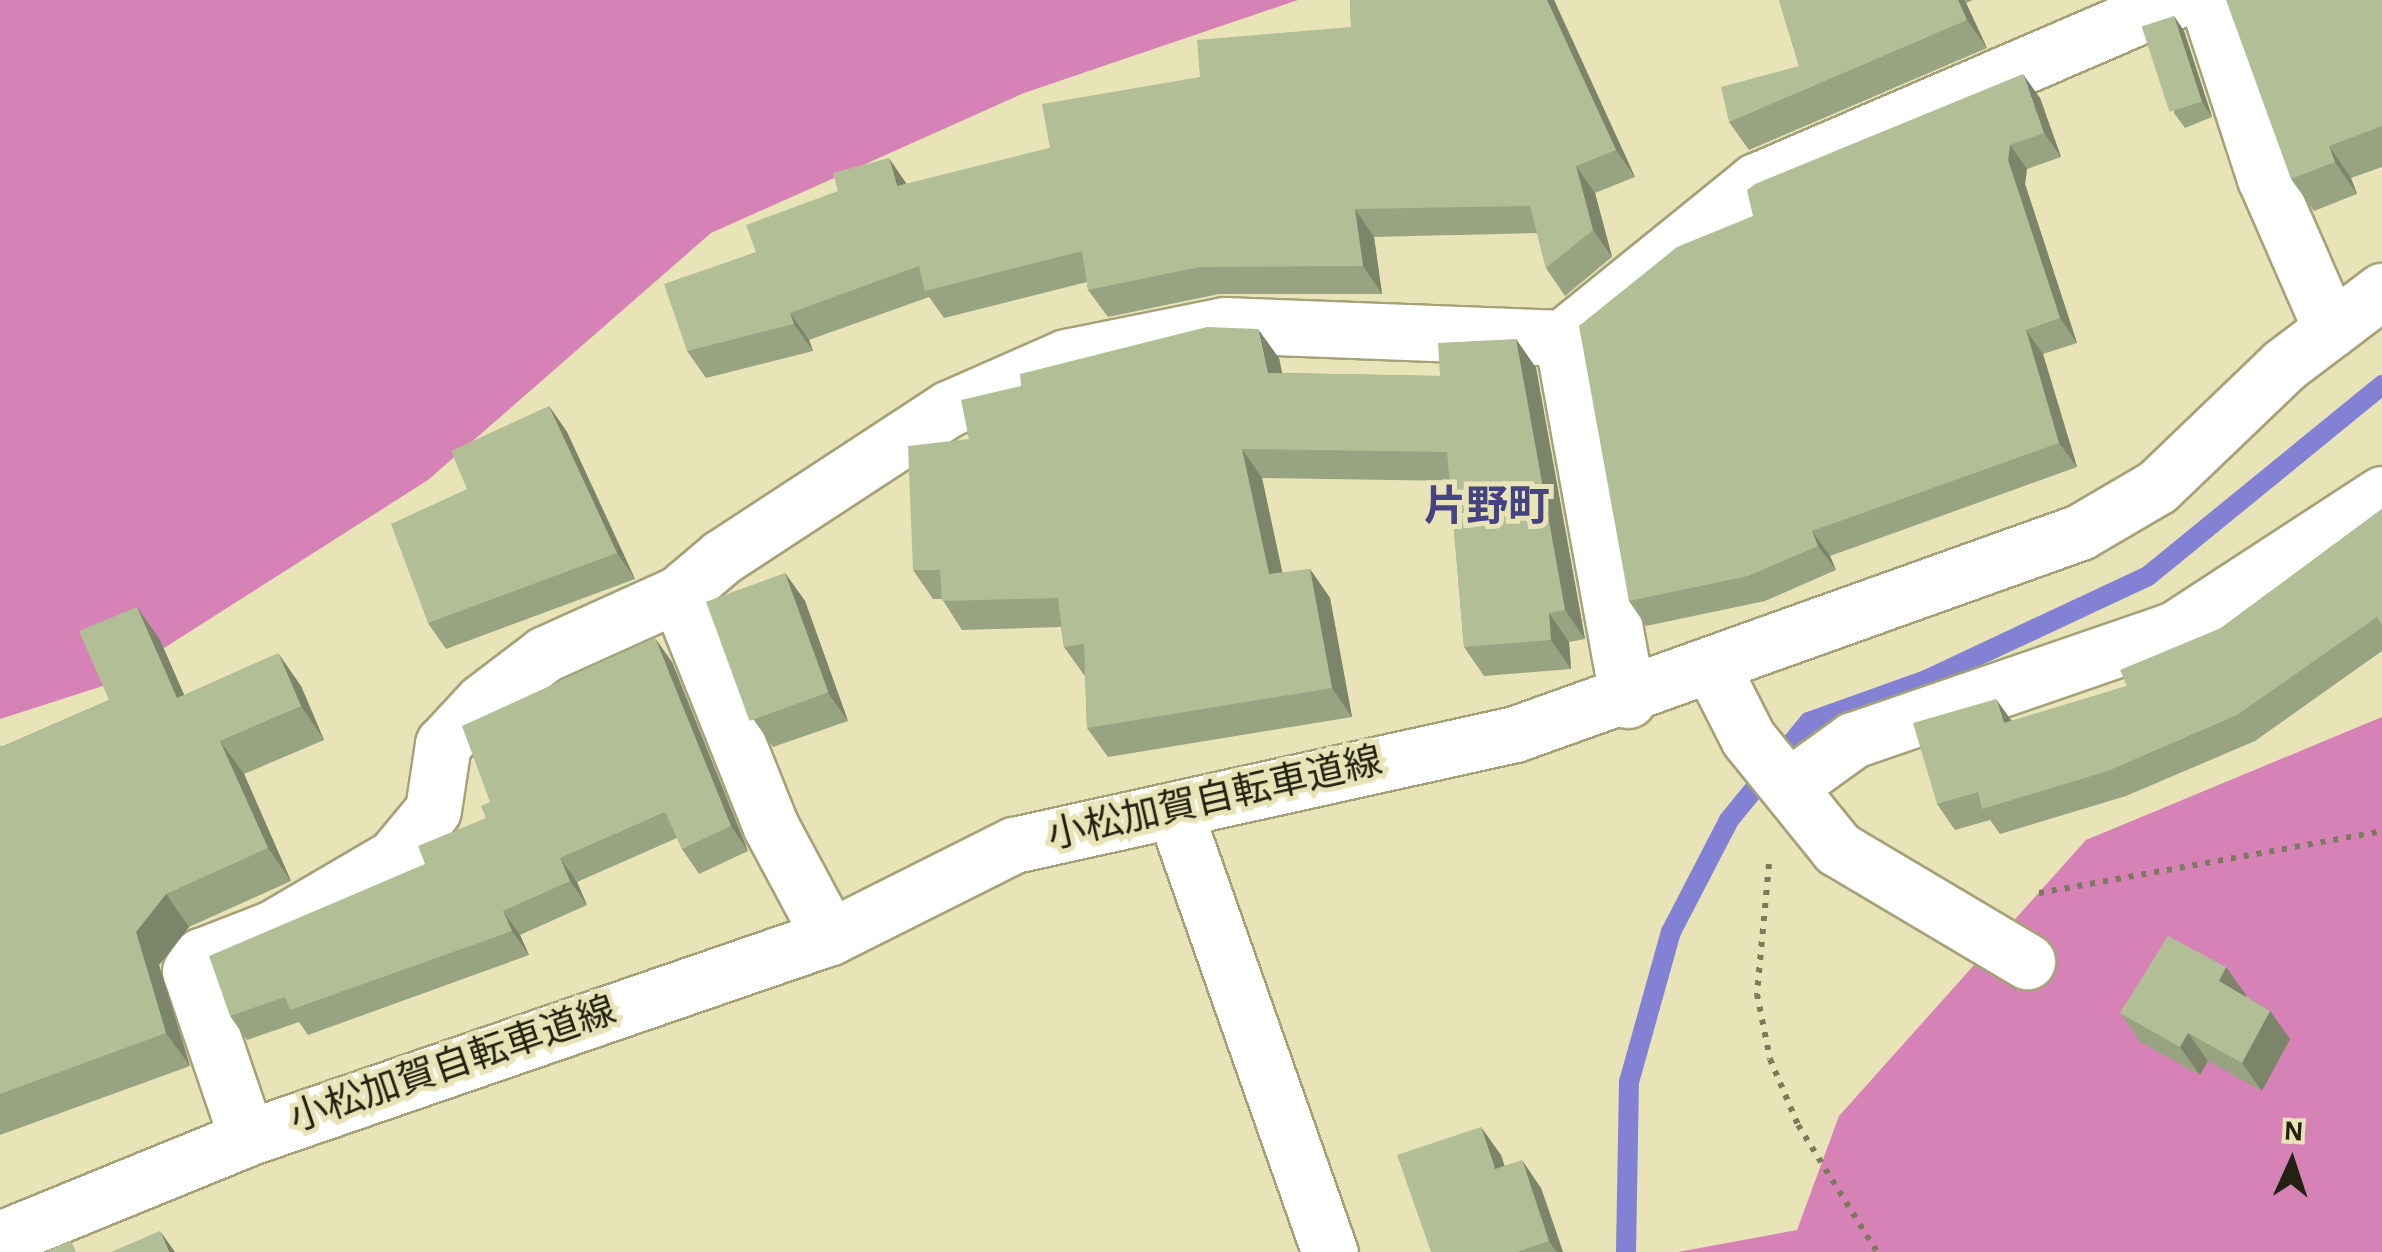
<!DOCTYPE html>
<meta charset="utf-8">
<style>
body{margin:0}
#map{position:relative;width:2382px;height:1252px;overflow:hidden;background:#e8e4b8;font-family:"Alegreya Sans","Noto Sans JP",sans-serif}
div>[style]{position:absolute}
.forest>*{inset:0;background:#d782b7}
.stream>*{height:20px;margin:-10px;padding:0 10px;transform-origin:10px;border-radius:10px;background:#8281d4}
.path>*{height:6px;margin-top:-3px;transform-origin:0;background:repeating-linear-gradient(90deg,#7c795c 0 5px,transparent 0 13px)}
.roads{filter:drop-shadow(2px 0 #a5a178) drop-shadow(-2px 0 #a5a178) drop-shadow(0 2px #a5a178) drop-shadow(0 -2px #a5a178)}
.minor>*{height:55px;margin:-27.5px;padding:0 27.5px;transform-origin:27.5px;border-radius:27.5px;background:#fff}
.major>*{height:55px;margin:-27.5px;padding:0 27.5px;transform-origin:27.5px;border-radius:27.5px;background:#fff}
.wall>*{inset:0;background:#98a381}
.shaded-wall>*{inset:0;background:#7c8569}
.building>*{inset:0;background:#b1be96;transform-origin:0 0}
span{translate:-50% -50%;white-space:nowrap;text-align:center;line-height:1.15;-webkit-text-stroke:10px #e8e4b8;paint-order:stroke}
.street-label{font-size:38px;color:#232111}
.quarter-label{font-size:42px;color:#454381;font-weight:700}
.north{position:absolute;left:2242px;top:1112px;width:100px;height:100px;-webkit-text-stroke:8px #e8e4b8;paint-order:stroke;rotate:3deg;font-size:28px;font-weight:700;line-height:40px;text-align:center;color:#232111}
.north::after{content:'';display:block;margin:auto;width:35px;height:45px;background:#232111;clip-path:polygon(50% 0,100% 100%,50% 72%,0 100%)}
</style>
<div id="map">
<div class="forest">
<div style="clip-path:polygon(0 0,1298px 0,1024px 93px,711px 233px,428px 480px,106px 685px,0 719px)"></div>
<div style="clip-path:polygon(2382px 717px,2382px 1252px,1678px 1252px,1797px 1230px,1839px 1116px,2086px 840px)"></div>
</div>
<div class="stream">
<div style="left:1626px;top:1252px;width:170px;rotate:-89deg"></div>
<div style="left:1629px;top:1082px;width:156px;rotate:-74.4deg"></div>
<div style="left:1671px;top:932px;width:126px;rotate:-62.6deg"></div>
<div style="left:1729px;top:820px;width:127px;rotate:-50.8deg"></div>
<div style="left:1809px;top:722px;width:124px;rotate:-19.7deg"></div>
<div style="left:1926px;top:680px;width:245px;rotate:-25.1deg"></div>
<div style="left:2148px;top:576px;width:302px;rotate:-39.2deg"></div>
</div>
<div class="path">
<div style="left:1769px;top:864px;width:131px;rotate:95.3deg"></div>
<div style="left:1757px;top:994px;width:66px;rotate:78.7deg"></div>
<div style="left:1770px;top:1059px;width:72px;rotate:67deg"></div>
<div style="left:1798px;top:1125px;width:150px;rotate:58.1deg"></div>
<div style="left:2039px;top:893px;width:349px;rotate:-10.2deg"></div>
</div>
<div class="roads">
<div class="minor">
<div style="left:2207px;top:0;width:187px;rotate:72deg"></div>
<div style="left:2265px;top:178px;width:165px;rotate:66.4deg"></div>
<div style="left:1562px;top:338px;width:368px;rotate:79.7deg"></div>
<div style="left:1713px;top:669px;width:77px;rotate:63.1deg"></div>
<div style="left:1748px;top:738px;width:143px;rotate:51deg"></div>
<div style="left:1838px;top:849px;width:220px;rotate:30.7deg"></div>
<div style="left:1789px;top:786px;width:79px;rotate:-35.7deg"></div>
<div style="left:1853px;top:740px;width:341px;rotate:-19deg"></div>
<div style="left:2175px;top:629px;width:247px;rotate:-33.1deg"></div>
<div style="left:1174px;top:810px;width:469px;rotate:70.6deg"></div>
<div style="left:830px;top:937px;width:125px;rotate:-118.2deg"></div>
<div style="left:771px;top:827px;width:251px;rotate:-111.8deg"></div>
<div style="left:678px;top:594px;width:57px;rotate:-40.1deg"></div>
<div style="left:722px;top:557px;width:270px;rotate:-33.2deg"></div>
<div style="left:948px;top:409px;width:129px;rotate:-23.8deg"></div>
<div style="left:1066px;top:357px;width:162px;rotate:-11.4deg"></div>
<div style="left:1225px;top:325px;width:337px;rotate:2.2deg"></div>
<div style="left:1562px;top:338px;width:250px;rotate:-39deg"></div>
<div style="left:1756px;top:181px;width:458px;rotate:-23.3deg"></div>
<div style="left:247px;top:1138px;width:176px;rotate:-108.8deg"></div>
<div style="left:190px;top:971px;width:19px;rotate:-54deg"></div>
<div style="left:201px;top:956px;width:77px;rotate:-21.3deg"></div>
<div style="left:273px;top:928px;width:140px;rotate:-30.4deg"></div>
<div style="left:394px;top:857px;width:61px;rotate:-50.3deg"></div>
<div style="left:433px;top:810px;width:67px;rotate:-81.4deg"></div>
<div style="left:443px;top:744px;width:57px;rotate:-47.1deg"></div>
<div style="left:482px;top:702px;width:79px;rotate:-37.3deg"></div>
<div style="left:545px;top:654px;width:146px;rotate:-24.3deg"></div>
</div>
<div class="major">
<div style="left:0;top:1239px;width:267px;rotate:-22.2deg"></div>
<div style="left:247px;top:1138px;width:617px;rotate:-19.02deg"></div>
<div style="left:830px;top:937px;width:206px;rotate:-26.6deg"></div>
<div style="left:1014px;top:845px;width:513px;rotate:-12.49deg"></div>
<div style="left:1515px;top:734px;width:600px;rotate:-19.67deg"></div>
<div style="left:2080px;top:532px;width:89px;rotate:-30.3deg"></div>
<div style="left:2157px;top:487px;width:176px;rotate:-43.8deg"></div>
<div style="left:2284px;top:365px;width:123px;rotate:-37.1deg"></div>
</div>
</div>
<div class="wall">
<div style="clip-path:polygon(1350px 0,1554px 0,1635px 177px,1595px 193px,1612px 257px,1565px 296px,1546px 268px,1537px 233px,1374px 237px,1382px 294px,1219px 294px,1108px 317px,1088px 290px,1087px 282px,944px 318px,929px 297px,809px 340px,813px 351px,706px 378px,687px 351px,756px 252px,907px 184px,1050px 148px,1200px 77px,1351px 27px)"></div>
<div style="clip-path:polygon(1779px 0,1973px 0,1966px 3px,1987px 48px,1749px 150px,1729px 122px,1799px 66px)"></div>
<div style="clip-path:polygon(2382px 0,2382px 167px,2351px 178px,2357px 194px,2314px 211px,2291px 179px)"></div>
<div style="clip-path:polygon(2174px 16px,2184px 31px,2212px 117px,2185px 128px,2174px 113px)"></div>
<div style="clip-path:polygon(2040px 98px,2061px 157px,2027px 169px,2025px 184px,2077px 343px,2043px 354px,2077px 467px,1830px 556px,1836px 570px,1765px 601px,1646px 626px,1629px 601px)"></div>
<div style="clip-path:polygon(1516px 339px,1536px 368px,1585px 639px,1569px 642px,1571px 669px,1484px 676px,1464px 647px,1450px 481px,1262px 478px,1282px 573px,1310px 569px,1330px 598px,1352px 717px,1108px 757px,1087px 728px,1085px 675px,1084px 675px,1064px 647px,1061px 627px,962px 630px,942px 599px,933px 599px,913px 570px,969px 439px,1021px 386px,1279px 358px,1282px 373px,1440px 376px)"></div>
<div style="clip-path:polygon(549px 406px,567px 432px,635px 579px,446px 649px,428px 623px,467px 489px)"></div>
<div style="clip-path:polygon(2382px 509px,2382px 651px,2255px 741px,2126px 796px,2000px 834px,1990px 820px,1955px 830px,1937px 804px,2012px 721px,2127px 686px,2221px 628px)"></div>
<div style="clip-path:polygon(785px 573px,805px 601px,848px 721px,773px 747px,753px 719px)"></div>
<div style="clip-path:polygon(137px 607px,160px 640px,184px 695px,301px 686px,324px 740px,244px 774px,291px 881px,189px 927px,159px 965px,190px 1066px,0 1135px,0 745px,1px 747px,109px 700px)"></div>
<div style="clip-path:polygon(672px 662px,748px 851px,699px 874px,682px 849px,677px 838px,577px 882px,587px 905px,520px 935px,529px 955px,308px 1035px,299px 1022px,247px 1040px,230px 1016px,486px 818px,490px 802px)"></div>
<div style="clip-path:polygon(2226px 967px,2246px 996px,2270px 1011px,2290px 1039px,2262px 1091px,2208px 1061px,2200px 1075px,2140px 1042px,2120px 1013px)"></div>
<div style="clip-path:polygon(1501px 1155px,1504px 1166px,1541px 1188px,1563px 1252px,1431px 1252px)"></div>
</div>
<div class="shaded-wall">
<div style="clip-path:polygon(1547px 0,1554px 0,1635px 177px,1616px 150px)"></div>
<div style="clip-path:polygon(1958px 0,1964px 0,1966px 3px,1987px 48px,1967px 20px)"></div>
<div style="clip-path:polygon(2174px 16px,2184px 31px,2212px 117px,2202px 102px)"></div>
<div style="clip-path:polygon(2023px 74px,2040px 98px,2061px 157px,2044px 133px)"></div>
<div style="clip-path:polygon(2010px 145px,2027px 169px,2025px 184px,2077px 343px,2060px 318px,2008px 160px)"></div>
<div style="clip-path:polygon(2329px 146px,2351px 178px,2357px 194px,2335px 162px)"></div>
<div style="clip-path:polygon(889px 158px,908px 186px,897px 186px)"></div>
<div style="clip-path:polygon(1576px 166px,1595px 193px,1612px 257px,1593px 230px)"></div>
<div style="clip-path:polygon(1355px 209px,1374px 237px,1382px 294px,1363px 266px)"></div>
<div style="clip-path:polygon(790px 313px,809px 340px,813px 351px,794px 324px)"></div>
<div style="clip-path:polygon(1258px 329px,1279px 358px,1288px 402px,1268px 373px)"></div>
<div style="clip-path:polygon(2026px 330px,2043px 354px,2077px 467px,2059px 443px)"></div>
<div style="clip-path:polygon(1516px 339px,1536px 368px,1585px 639px,1565px 610px)"></div>
<div style="clip-path:polygon(549px 406px,567px 432px,635px 579px,617px 553px)"></div>
<div style="clip-path:polygon(1242px 449px,1262px 478px,1289px 603px,1269px 574px)"></div>
<div style="clip-path:polygon(1812px 531px,1830px 556px,1836px 570px,1818px 546px)"></div>
<div style="clip-path:polygon(1310px 569px,1330px 598px,1352px 717px,1332px 688px)"></div>
<div style="clip-path:polygon(785px 573px,805px 601px,848px 721px,828px 693px)"></div>
<div style="clip-path:polygon(137px 607px,160px 640px,200px 731px,177px 698px)"></div>
<div style="clip-path:polygon(1549px 613px,1569px 642px,1571px 669px,1551px 640px)"></div>
<div style="clip-path:polygon(655px 638px,672px 662px,748px 851px,731px 826px)"></div>
<div style="clip-path:polygon(278px 653px,301px 686px,324px 740px,301px 706px)"></div>
<div style="clip-path:polygon(1996px 699px,2014px 724px,2004px 723px)"></div>
<div style="clip-path:polygon(220px 741px,244px 774px,291px 881px,268px 848px)"></div>
<div style="clip-path:polygon(560px 858px,577px 882px,587px 905px,570px 881px)"></div>
<div style="clip-path:polygon(166px 894px,189px 927px,159px 965px,190px 1066px,166px 1033px,136px 932px)"></div>
<div style="clip-path:polygon(503px 911px,520px 935px,529px 955px,512px 931px)"></div>
<div style="clip-path:polygon(2226px 967px,2246px 995px,2239px 1009px,2219px 981px)"></div>
<div style="clip-path:polygon(2270px 1011px,2290px 1039px,2262px 1091px,2242px 1063px)"></div>
<div style="clip-path:polygon(2188px 1033px,2208px 1061px,2200px 1075px,2180px 1047px)"></div>
<div style="clip-path:polygon(1481px 1127px,1501px 1155px,1515px 1197px,1495px 1169px)"></div>
<div style="clip-path:polygon(1522px 1160px,1541px 1188px,1563px 1252px,1557px 1252px,1549px 1241px)"></div>
<div style="clip-path:polygon(160px 1231px,175px 1252px,169px 1252px)"></div>
</div>
<div class="building">
<div style="clip-path:polygon(1350px 0,1547px 0,1616px 150px,1576px 166px,1593px 230px,1546px 268px,1530px 206px,1355px 209px,1363px 266px,1200px 267px,1088px 290px,1082px 251px,925px 291px,919px 266px,790px 313px,794px 324px,687px 351px,664px 284px,756px 252px,746px 225px,838px 191px,833px 173px,889px 158px,897px 186px,1050px 148px,1042px 104px,1200px 77px,1197px 40px,1351px 27px)"></div>
<div style="clip-path:polygon(1779px 0,1958px 0,1967px 20px,1729px 122px,1721px 87px,1799px 66px)"></div>
<div style="clip-path:polygon(2226px 0,2382px 0,2382px 126px,2329px 146px,2335px 162px,2291px 179px)"></div>
<div style="left:2174px;top:16px;width:90px;height:34px;rotate:72deg"></div>
<div style="clip-path:polygon(2023px 74px,2044px 133px,2010px 145px,2008px 160px,2060px 318px,2026px 330px,2059px 443px,1812px 531px,1818px 546px,1748px 576px,1629px 601px,1579px 326px,1677px 247px,1753px 216px,1747px 190px,1755px 184px)"></div>
<div style="clip-path:polygon(1207px 327px,1258px 329px,1268px 373px,1440px 376px,1438px 343px,1516px 339px,1565px 610px,1549px 613px,1551px 640px,1464px 647px,1447px 452px,1242px 449px,1269px 574px,1310px 569px,1332px 688px,1087px 728px,1084px 644px,1064px 647px,1058px 598px,942px 601px,940px 570px,913px 570px,908px 446px,969px 439px,961px 400px,1021px 386px,1020px 374px)"></div>
<div style="clip-path:polygon(549px 406px,617px 553px,428px 623px,391px 524px,467px 489px,451px 451px)"></div>
<div style="clip-path:polygon(2382px 509px,2382px 625px,2377px 617px,2237px 715px,2108px 771px,1982px 809px,1978px 792px,1937px 804px,1913px 723px,1996px 699px,2004px 723px,2127px 686px,2120px 670px,2221px 628px)"></div>
<div style="left:785px;top:573px;width:127px;height:84px;rotate:70deg"></div>
<div style="clip-path:polygon(137px 607px,177px 698px,278px 653px,301px 706px,220px 741px,268px 848px,166px 894px,136px 932px,166px 1033px,0 1094px,0 748px,109px 700px,79px 631px)"></div>
<div style="clip-path:polygon(655px 638px,731px 826px,682px 849px,665px 812px,560px 858px,570px 881px,503px 911px,512px 931px,290px 1010px,285px 997px,230px 1016px,209px 956px,425px 864px,418px 846px,486px 818px,481px 806px,490px 802px,462px 726px)"></div>
<div style="clip-path:polygon(2168px 936px,2226px 967px,2219px 981px,2270px 1011px,2242px 1063px,2188px 1033px,2180px 1047px,2120px 1013px)"></div>
<div style="clip-path:polygon(1481px 1127px,1495px 1169px,1522px 1160px,1549px 1241px,1517px 1252px,1431px 1252px,1397px 1155px)"></div>
<div style="clip-path:polygon(160px 1231px,169px 1252px,111px 1252px)"></div>
<div style="clip-path:polygon(71px 1241px,76px 1252px,45px 1252px)"></div>
</div>
<div class="street-label">
<span style="left:1215px;top:800px;rotate:-13deg">小松加賀自転車道線</span>
<span style="left:453px;top:1066px;rotate:-19deg">小松加賀自転車道線</span>
</div>
<div class="quarter-label">
<span style="left:1487px;top:507px">片野町</span>
</div>
<div class="north">N</div>
</div>
